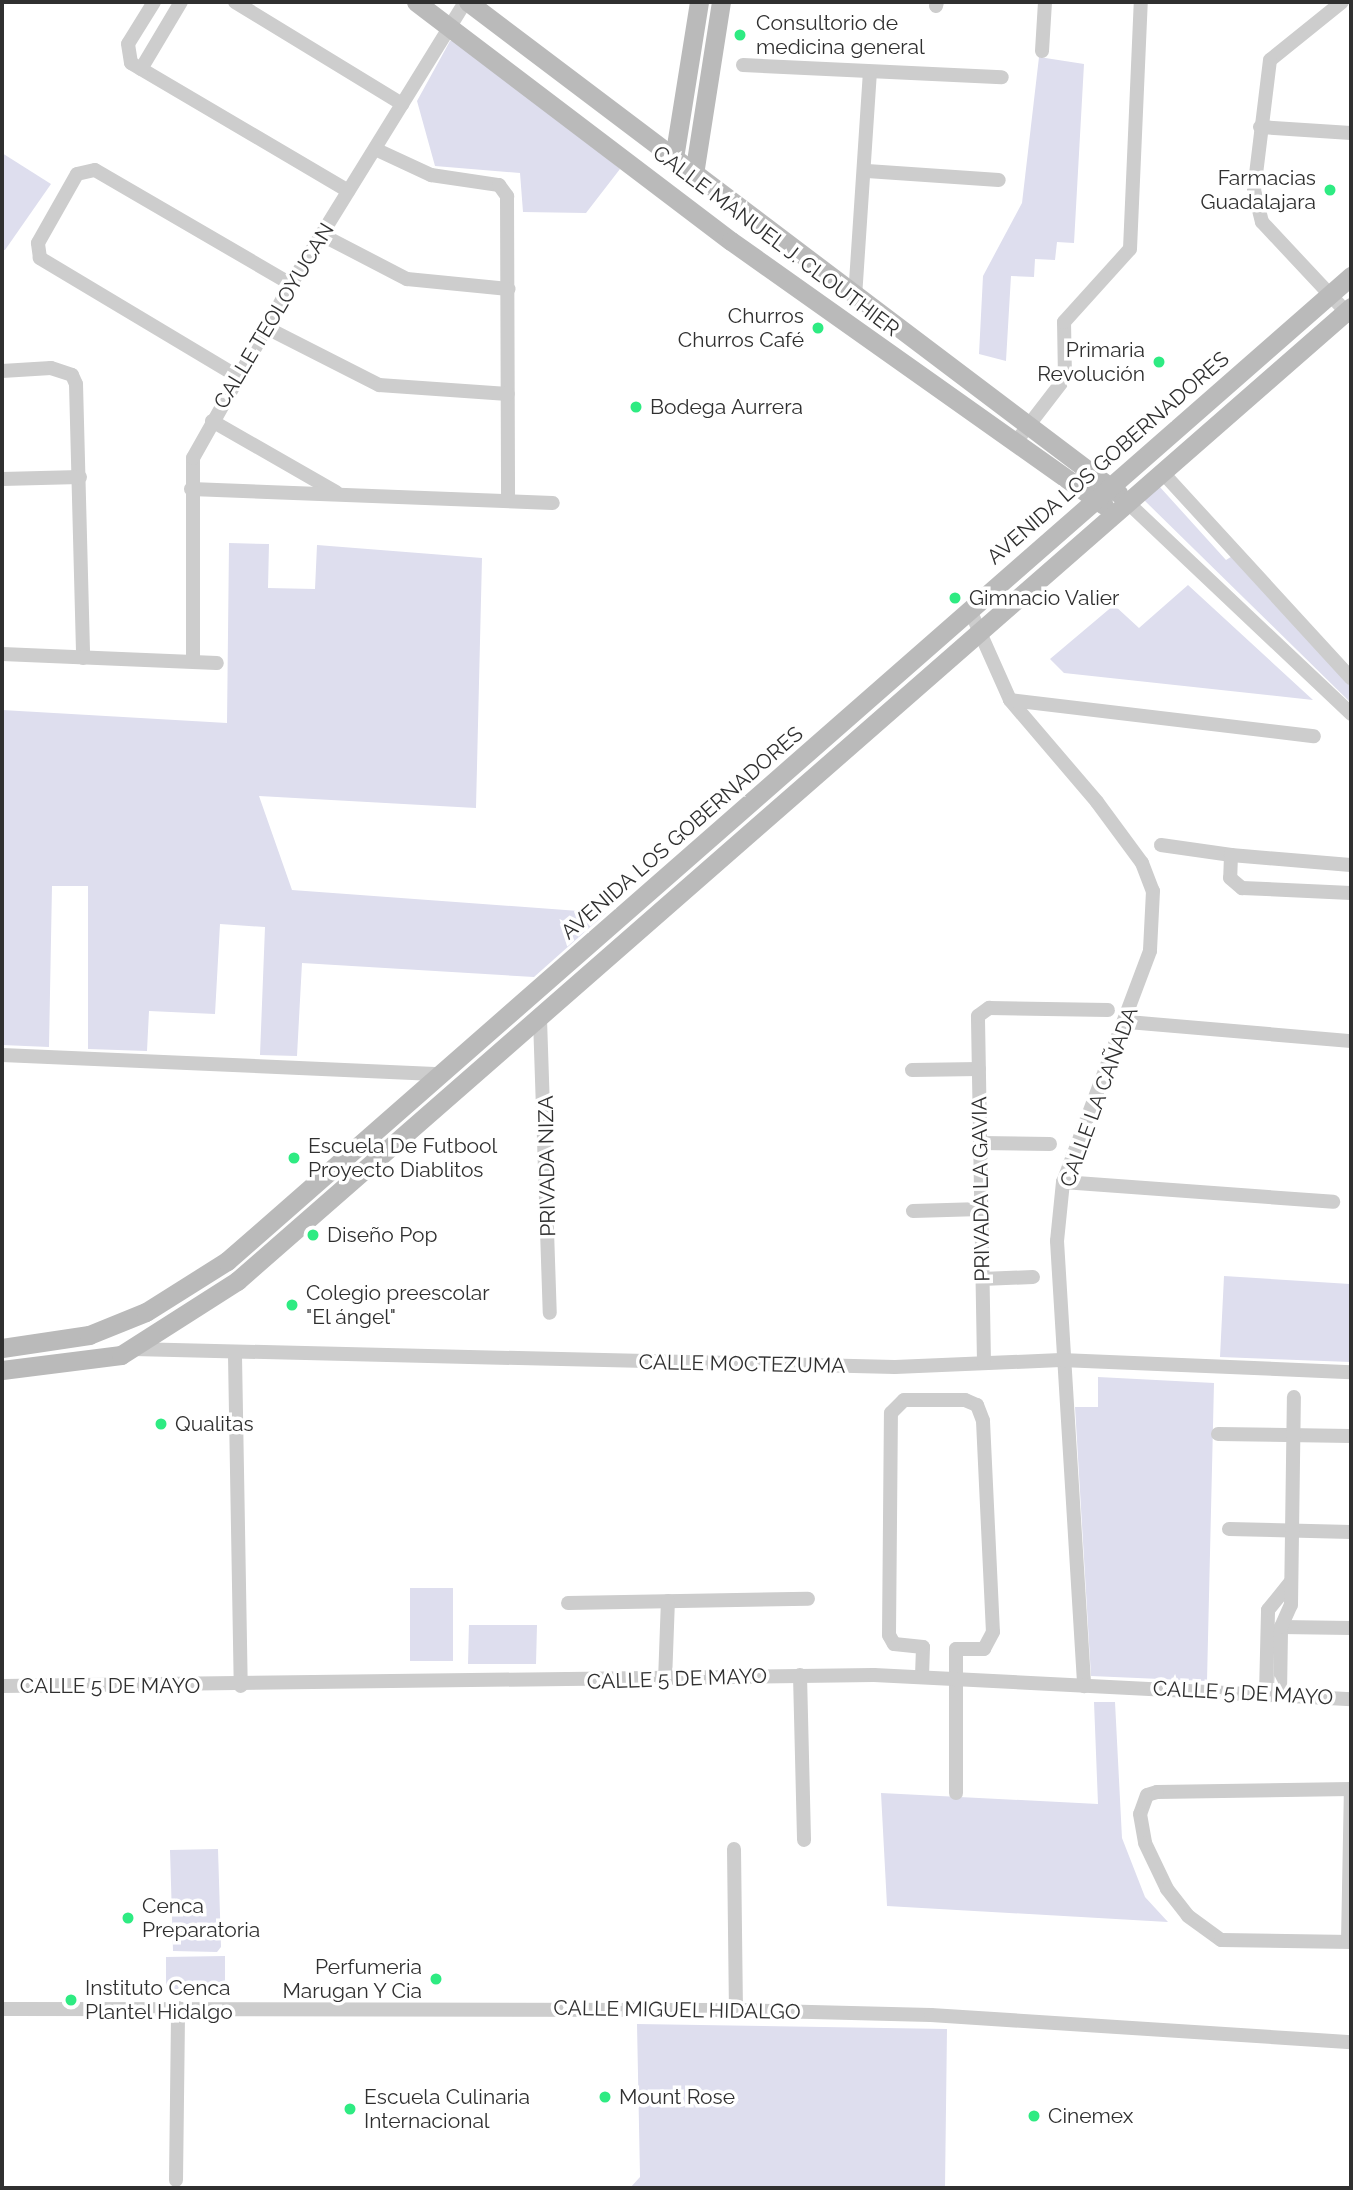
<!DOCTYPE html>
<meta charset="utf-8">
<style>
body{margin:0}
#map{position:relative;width:1353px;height:2190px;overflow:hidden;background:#fff;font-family:Raleway,sans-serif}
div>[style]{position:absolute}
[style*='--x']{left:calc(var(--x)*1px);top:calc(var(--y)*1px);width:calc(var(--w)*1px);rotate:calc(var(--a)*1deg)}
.green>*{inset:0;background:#dedeee}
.street>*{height:14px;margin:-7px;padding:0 7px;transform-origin:7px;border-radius:7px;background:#cdcdcd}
.secondary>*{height:19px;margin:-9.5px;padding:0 9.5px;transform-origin:9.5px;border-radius:9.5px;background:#bababa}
.dots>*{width:19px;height:19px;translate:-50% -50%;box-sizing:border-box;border:4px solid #fff;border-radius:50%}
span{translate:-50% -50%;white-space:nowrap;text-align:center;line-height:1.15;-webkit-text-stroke:7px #fff;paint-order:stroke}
.poi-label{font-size:21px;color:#303030}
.left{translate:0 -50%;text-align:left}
.right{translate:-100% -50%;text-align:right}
.street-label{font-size:21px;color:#303030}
.frame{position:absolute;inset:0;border:4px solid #303030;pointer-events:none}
</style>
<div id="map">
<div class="green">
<i style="clip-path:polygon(461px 39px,620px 169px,586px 213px,523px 212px,520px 173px,435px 166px,417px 101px,450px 41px)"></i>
<i style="clip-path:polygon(1039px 57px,1084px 64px,1074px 243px,1057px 242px,1055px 260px,1035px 259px,1034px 277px,1011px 276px,1006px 361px,979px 354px,983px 276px,1022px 203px)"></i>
<i style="clip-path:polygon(2px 153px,51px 184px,5px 250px,2px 250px)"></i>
<i style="clip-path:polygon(1159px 486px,1226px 560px,1234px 555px,1351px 686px,1351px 703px,1144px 500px)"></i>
<i style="clip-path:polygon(229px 543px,269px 544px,268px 588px,315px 589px,317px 545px,482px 558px,476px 808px,259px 796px,292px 890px,606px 913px,534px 977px,302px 963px,297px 1056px,260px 1055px,265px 927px,220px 924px,215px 1014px,149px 1011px,147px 1051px,88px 1049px,88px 886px,52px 886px,49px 1047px,2px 1045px,2px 710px,227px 723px)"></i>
<i style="clip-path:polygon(1188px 585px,1313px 700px,1064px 673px,1050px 659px,1114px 605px,1139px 628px)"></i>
<i style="clip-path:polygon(1348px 1120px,1351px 1362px,1220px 1357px,1224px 1276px,1350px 1284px)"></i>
<i style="clip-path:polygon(1098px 1377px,1214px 1383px,1207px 1681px,1091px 1676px,1075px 1407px,1098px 1407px)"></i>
<i style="clip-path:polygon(410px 1588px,453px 1588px,453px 1661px,410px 1661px)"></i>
<i style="clip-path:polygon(469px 1625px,537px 1625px,536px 1664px,468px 1664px)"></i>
<i style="clip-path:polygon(1094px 1702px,1115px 1702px,1122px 1838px,1145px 1897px,1168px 1922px,887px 1906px,881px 1793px,1098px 1804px)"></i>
<i style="clip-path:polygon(218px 1849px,221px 1947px,217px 1952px,173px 1951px,170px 1850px)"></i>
<i style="clip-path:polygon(225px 1956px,225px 1989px,166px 1989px,166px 1957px)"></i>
<i style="clip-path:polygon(637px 2024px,947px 2029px,945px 2188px,630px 2188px,640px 2177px)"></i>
</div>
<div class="street">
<i style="--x:154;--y:2;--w:49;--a:121.8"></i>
<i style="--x:128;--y:44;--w:19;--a:81"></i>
<i style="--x:131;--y:63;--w:252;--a:30.5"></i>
<i style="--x:235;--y:2;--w:196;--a:31.4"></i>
<i style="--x:1342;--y:2;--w:92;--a:141.1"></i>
<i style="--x:1270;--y:60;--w:131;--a:97"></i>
<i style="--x:1254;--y:190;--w:33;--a:76"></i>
<i style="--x:1262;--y:222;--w:129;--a:46.9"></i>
<i style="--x:936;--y:6;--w:4;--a:-76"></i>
<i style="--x:1042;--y:51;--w:49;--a:-86.5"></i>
<i style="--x:743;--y:65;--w:259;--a:2.7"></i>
<i style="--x:141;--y:69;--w:78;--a:-59.2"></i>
<i style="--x:1260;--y:127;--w:91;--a:3.8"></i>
<i style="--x:375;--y:149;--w:62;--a:24.9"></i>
<i style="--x:431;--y:175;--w:69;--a:8.4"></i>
<i style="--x:499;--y:185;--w:14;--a:54"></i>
<i style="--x:507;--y:196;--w:305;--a:89.8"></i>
<i style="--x:867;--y:171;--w:132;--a:3.9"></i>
<i style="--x:322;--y:235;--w:96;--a:27.4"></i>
<i style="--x:407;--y:279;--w:102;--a:5.6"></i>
<i style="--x:855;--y:297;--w:225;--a:-86.2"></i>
<i style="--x:265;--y:327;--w:128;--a:27"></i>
<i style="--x:379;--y:385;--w:129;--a:4"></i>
<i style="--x:2;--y:371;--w:49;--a:-3.5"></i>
<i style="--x:51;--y:368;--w:22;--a:18"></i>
<i style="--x:72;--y:375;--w:10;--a:66"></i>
<i style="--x:76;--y:384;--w:274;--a:88.5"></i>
<i style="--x:237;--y:376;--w:230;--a:-149.1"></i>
<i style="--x:40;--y:258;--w:15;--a:-98"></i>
<i style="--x:38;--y:243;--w:79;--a:-60.5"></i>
<i style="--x:77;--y:174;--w:18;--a:-13"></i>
<i style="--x:95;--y:170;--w:227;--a:30.2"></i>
<i style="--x:212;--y:421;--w:143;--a:29.8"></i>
<i style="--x:1015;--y:443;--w:82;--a:-52.4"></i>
<i style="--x:1065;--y:378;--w:56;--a:-91"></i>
<i style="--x:1064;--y:322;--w:98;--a:-47.9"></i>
<i style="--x:1130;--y:249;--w:247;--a:-87.5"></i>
<i style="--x:1163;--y:473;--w:278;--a:47.5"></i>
<i style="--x:2;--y:479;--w:78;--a:-1.5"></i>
<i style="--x:191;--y:489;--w:362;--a:2.2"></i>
<i style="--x:1126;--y:501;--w:310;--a:43.4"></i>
<i style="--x:970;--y:610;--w:98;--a:66"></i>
<i style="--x:1010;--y:700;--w:134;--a:49.5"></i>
<i style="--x:1097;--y:802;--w:76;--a:53.6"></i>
<i style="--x:1142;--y:863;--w:30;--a:69"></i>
<i style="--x:1153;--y:891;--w:60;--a:92.9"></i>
<i style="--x:1150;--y:951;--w:247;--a:110.6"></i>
<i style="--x:1063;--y:1182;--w:59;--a:95.8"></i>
<i style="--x:1057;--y:1241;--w:446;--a:86.5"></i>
<i style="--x:2;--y:654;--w:215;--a:2.4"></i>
<i style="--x:193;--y:661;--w:203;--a:-90"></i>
<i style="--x:193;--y:458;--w:200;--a:-60.6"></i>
<i style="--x:291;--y:284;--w:331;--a:-58.3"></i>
<i style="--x:1010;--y:700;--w:306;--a:6.8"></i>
<i style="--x:1161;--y:845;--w:71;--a:8.1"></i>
<i style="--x:1231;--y:855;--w:23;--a:92"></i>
<i style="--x:1230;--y:878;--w:16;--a:40"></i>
<i style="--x:1242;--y:888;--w:109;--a:2.6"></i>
<i style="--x:1231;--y:855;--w:120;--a:4.8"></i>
<i style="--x:540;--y:1019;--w:294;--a:88.1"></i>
<i style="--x:1128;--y:1022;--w:224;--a:4.9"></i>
<i style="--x:2;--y:1055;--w:439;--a:2.5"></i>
<i style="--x:912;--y:1070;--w:67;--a:-0.9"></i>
<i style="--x:980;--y:1143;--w:70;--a:0.8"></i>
<i style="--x:1063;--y:1182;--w:271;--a:4.2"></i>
<i style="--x:913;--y:1211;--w:68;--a:-1.7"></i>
<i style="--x:982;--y:1279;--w:51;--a:-2.2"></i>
<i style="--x:133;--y:1349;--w:762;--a:1.35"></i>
<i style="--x:895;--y:1367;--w:166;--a:-2.4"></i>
<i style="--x:1061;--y:1360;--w:290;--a:2.4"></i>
<i style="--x:235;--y:1356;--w:330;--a:89"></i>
<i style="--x:984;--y:1363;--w:347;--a:-91"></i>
<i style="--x:978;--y:1016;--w:14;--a:-36"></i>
<i style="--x:989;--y:1008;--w:119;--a:1"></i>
<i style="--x:1218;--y:1434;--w:133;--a:0.9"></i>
<i style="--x:1229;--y:1529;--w:122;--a:1.4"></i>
<i style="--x:568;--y:1603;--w:240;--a:-1"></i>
<i style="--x:1281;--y:1627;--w:70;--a:0.8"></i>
<i style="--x:800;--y:1675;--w:165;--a:88.6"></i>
<i style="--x:922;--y:1676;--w:29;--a:-88"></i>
<i style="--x:923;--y:1647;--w:29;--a:-174"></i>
<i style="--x:894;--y:1644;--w:10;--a:-119"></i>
<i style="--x:889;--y:1635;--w:222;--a:-89.5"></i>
<i style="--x:891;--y:1413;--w:18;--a:-45"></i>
<i style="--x:904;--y:1400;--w:61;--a:0"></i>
<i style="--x:965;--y:1400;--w:13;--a:23"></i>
<i style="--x:977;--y:1405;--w:17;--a:69"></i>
<i style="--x:983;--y:1421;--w:211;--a:87.3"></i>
<i style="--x:993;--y:1632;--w:19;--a:118"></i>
<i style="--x:984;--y:1649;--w:28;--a:180"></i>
<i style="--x:956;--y:1649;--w:144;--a:90"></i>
<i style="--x:665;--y:1681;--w:80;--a:-87.9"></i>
<i style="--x:2;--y:1686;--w:872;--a:-0.72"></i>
<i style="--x:874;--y:1675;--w:478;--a:2.9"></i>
<i style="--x:1266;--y:1694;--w:84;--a:-88.6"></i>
<i style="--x:1268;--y:1610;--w:36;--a:-51"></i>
<i style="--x:1280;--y:1694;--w:67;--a:-89.1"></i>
<i style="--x:1281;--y:1627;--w:24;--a:-66"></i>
<i style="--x:1291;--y:1605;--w:208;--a:-89.2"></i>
<i style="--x:1351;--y:1789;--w:194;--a:179.1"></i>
<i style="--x:1157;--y:1792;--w:10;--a:163"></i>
<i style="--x:1147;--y:1795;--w:20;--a:110"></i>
<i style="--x:1140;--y:1814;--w:29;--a:80"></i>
<i style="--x:1145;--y:1843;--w:51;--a:64.4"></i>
<i style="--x:1167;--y:1889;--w:34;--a:52"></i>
<i style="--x:1188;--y:1916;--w:41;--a:36"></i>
<i style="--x:1221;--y:1940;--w:130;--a:0.9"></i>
<i style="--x:734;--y:1849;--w:161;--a:89.3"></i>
<i style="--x:1348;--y:1941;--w:152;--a:-88.9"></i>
<i style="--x:2;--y:2009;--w:734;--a:0.08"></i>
<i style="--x:736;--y:2010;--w:195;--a:1.5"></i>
<i style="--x:931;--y:2015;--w:421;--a:3.7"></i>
<i style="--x:176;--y:2180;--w:172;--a:-89.3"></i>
</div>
<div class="secondary">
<i style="--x:416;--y:2;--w:395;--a:37.2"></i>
<i style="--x:731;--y:241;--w:457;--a:35.3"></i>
<i style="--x:468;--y:2;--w:815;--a:37.07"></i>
<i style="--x:674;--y:158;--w:158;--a:-80.9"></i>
<i style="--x:694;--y:174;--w:174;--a:-81.1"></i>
<i style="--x:2;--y:1348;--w:88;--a:-8.5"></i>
<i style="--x:89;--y:1335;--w:61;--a:-22"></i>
<i style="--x:146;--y:1312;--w:96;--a:-32.2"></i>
<i style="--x:227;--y:1261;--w:1495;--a:-41.23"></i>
<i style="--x:2;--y:1370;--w:120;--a:-7.2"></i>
<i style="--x:121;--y:1355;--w:138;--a:-32.5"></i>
<i style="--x:237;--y:1281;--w:1480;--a:-41.16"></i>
</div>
<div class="dots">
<i style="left:740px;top:35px;background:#2eeb82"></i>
<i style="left:1330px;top:190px;background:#2eeb82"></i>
<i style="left:818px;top:328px;background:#2eeb82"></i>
<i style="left:1159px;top:362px;background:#2eeb82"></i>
<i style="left:636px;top:407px;background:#2eeb82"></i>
<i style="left:955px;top:598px;background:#2eeb82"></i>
<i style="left:294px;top:1158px;background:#2eeb82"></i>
<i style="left:313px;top:1235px;background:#2eeb82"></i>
<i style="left:292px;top:1305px;background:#2eeb82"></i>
<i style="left:161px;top:1424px;background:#2eeb82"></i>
<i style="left:128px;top:1918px;background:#2eeb82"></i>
<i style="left:436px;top:1979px;background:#2eeb82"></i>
<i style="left:71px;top:2000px;background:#2eeb82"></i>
<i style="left:605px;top:2097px;background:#2eeb82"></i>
<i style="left:350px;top:2109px;background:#2eeb82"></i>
<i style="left:1034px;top:2116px;background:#2eeb82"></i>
</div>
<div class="poi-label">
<span class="left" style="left:756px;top:35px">Consultorio de<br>medicina general</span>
<span class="right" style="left:1316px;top:190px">Farmacias<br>Guadalajara</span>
<span class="right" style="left:804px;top:328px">Churros<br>Churros Café</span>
<span class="right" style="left:1145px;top:362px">Primaria<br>Revolución</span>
<span class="left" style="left:650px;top:407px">Bodega Aurrera</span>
<span class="left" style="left:969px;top:598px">Gimnacio Valier</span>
<span class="left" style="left:308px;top:1158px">Escuela De Futbool<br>Proyecto Diablitos</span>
<span class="left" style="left:327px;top:1235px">Diseño Pop</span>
<span class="left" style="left:306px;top:1305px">Colegio preescolar<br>"El ángel"</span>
<span class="left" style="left:175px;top:1424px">Qualitas</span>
<span class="left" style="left:142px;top:1918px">Cenca<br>Preparatoria</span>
<span class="right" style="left:422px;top:1979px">Perfumeria<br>Marugan Y Cia</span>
<span class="left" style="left:85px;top:2000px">Instituto Cenca<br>Plantel Hidalgo</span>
<span class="left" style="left:364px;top:2109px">Escuela Culinaria<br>Internacional</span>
<span class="left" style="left:619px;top:2097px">Mount Rose</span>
<span class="left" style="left:1048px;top:2116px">Cinemex</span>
</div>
<div class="street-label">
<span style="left:776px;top:241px;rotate:37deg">CALLE MANUEL J. CLOUTHIER</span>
<span style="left:274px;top:316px;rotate:-59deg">CALLE TEOLOYUCAN</span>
<span style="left:1108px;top:458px;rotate:-41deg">AVENIDA LOS GOBERNADORES</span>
<span style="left:682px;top:833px;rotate:-41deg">AVENIDA LOS GOBERNADORES</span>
<span style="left:1099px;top:1097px;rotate:-70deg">CALLE LA CAÑADA</span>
<span style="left:547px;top:1166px;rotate:-91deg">PRIVADA NIZA</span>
<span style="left:981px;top:1189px;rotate:-91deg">PRIVADA LA GAVIA</span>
<span style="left:742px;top:1364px;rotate:1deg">CALLE MOCTEZUMA</span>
<span style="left:677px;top:1679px;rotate:-2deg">CALLE 5 DE MAYO</span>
<span style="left:110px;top:1686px">CALLE 5 DE MAYO</span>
<span style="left:1243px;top:1693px;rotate:3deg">CALLE 5 DE MAYO</span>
<span style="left:677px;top:2010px;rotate:1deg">CALLE MIGUEL HIDALGO</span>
</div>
<div class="frame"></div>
</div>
